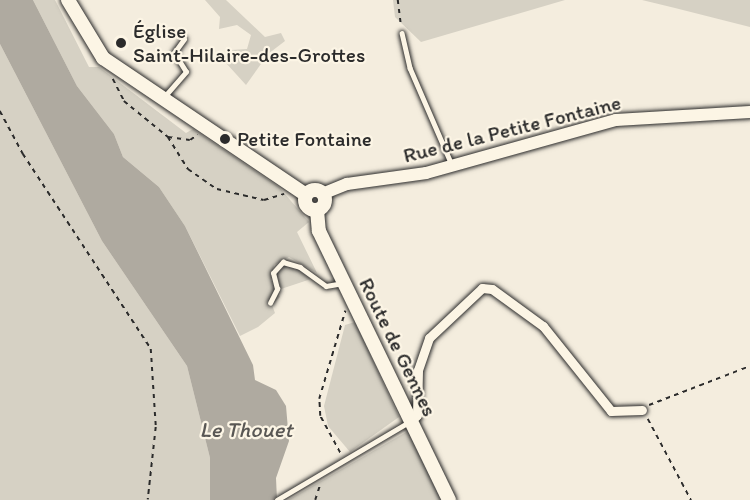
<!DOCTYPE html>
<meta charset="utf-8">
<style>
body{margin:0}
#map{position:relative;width:750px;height:500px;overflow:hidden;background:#f4edde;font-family:Itim,sans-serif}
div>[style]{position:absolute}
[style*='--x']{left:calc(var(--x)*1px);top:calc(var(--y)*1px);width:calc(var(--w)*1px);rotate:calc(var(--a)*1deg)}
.green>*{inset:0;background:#d6d1c4}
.water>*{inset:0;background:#afaaa0}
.path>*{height:1.5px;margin-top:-0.75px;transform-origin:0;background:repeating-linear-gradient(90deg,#2b2b2b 0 4.5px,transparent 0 9px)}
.roads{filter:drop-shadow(0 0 2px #2b2b2b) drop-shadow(0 0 2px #2b2b2b)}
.service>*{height:4.5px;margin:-2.25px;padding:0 2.25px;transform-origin:2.25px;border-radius:2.25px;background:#fcf5e5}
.minor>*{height:9px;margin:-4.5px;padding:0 4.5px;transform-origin:4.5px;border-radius:4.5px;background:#fcf5e5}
.tertiary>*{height:12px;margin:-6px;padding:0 6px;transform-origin:6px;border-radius:6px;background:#fcf5e5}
.secondary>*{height:14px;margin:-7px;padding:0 7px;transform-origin:7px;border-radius:7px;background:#fcf5e5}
.secondary>.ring{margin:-7px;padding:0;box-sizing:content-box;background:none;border:14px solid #fcf5e5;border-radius:50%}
.dots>*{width:16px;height:16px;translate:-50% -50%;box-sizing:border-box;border:3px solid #fcf5e5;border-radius:50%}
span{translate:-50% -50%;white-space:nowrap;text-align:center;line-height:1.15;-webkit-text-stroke:4.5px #fcf5e5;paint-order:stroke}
.poi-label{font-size:21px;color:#2b2b2b}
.left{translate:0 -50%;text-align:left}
.street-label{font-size:21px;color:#2b2b2b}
.water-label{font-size:22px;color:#595754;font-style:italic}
</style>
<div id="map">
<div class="green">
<i style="clip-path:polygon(33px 0,55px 0,89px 67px,99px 67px,186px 133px,193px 129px,279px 187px,309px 222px,297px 232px,317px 273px,289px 257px,274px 265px,271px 280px,280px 297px,272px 305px,275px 313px,258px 327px,240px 336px,185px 226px,159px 187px,123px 157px,114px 134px,77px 86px)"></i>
<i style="clip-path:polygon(205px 0,226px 0,265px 37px,281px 33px,285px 41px,268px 54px,246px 85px,226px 63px,231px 50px,247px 49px,251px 35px,237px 25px,219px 29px,220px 17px)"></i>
<i style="clip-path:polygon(393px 0,565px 0,421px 42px,395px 17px)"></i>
<i style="clip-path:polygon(642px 0,750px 0,750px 27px,675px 8px)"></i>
<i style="clip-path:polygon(0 44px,102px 241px,187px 366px,210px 458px,210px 500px,0 500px)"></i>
<i style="clip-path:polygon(289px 264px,296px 268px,311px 279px,281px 289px,276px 272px)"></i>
<i style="clip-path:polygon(355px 322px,399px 417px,350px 452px,328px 426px,324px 406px,345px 325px)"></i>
<i style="clip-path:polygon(408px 431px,442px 500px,288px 500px)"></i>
</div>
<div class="water">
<i style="clip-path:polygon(0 0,33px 0,77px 86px,114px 134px,123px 157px,159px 187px,185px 226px,253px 365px,255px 380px,276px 390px,286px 406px,289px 441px,276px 478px,277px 500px,210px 500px,210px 458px,187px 366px,102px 241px,0 44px)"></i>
</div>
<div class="path">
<i style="--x:398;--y:0;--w:26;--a:83"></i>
<i style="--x:113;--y:79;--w:25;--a:63"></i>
<i style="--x:124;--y:101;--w:57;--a:39.3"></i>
<i style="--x:168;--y:137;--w:22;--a:8"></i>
<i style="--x:190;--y:140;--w:9;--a:-36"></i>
<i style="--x:0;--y:111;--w:49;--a:61.9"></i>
<i style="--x:23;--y:154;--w:233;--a:56.7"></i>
<i style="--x:151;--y:349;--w:78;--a:86.3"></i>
<i style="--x:156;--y:427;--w:73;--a:96.3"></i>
<i style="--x:168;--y:137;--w:38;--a:58"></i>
<i style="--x:188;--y:169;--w:35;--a:35"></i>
<i style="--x:217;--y:189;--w:48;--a:13.2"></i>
<i style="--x:264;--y:200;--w:21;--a:-17"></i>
<i style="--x:649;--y:405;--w:108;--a:-21.1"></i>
<i style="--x:648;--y:419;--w:92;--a:62"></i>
<i style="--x:340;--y:453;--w:42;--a:-118.4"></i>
<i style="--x:320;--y:416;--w:17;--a:-93"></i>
<i style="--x:319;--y:399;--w:92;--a:-73.5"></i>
<i style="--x:315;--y:500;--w:16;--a:-72"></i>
</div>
<div class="roads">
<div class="service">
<i style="--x:402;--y:33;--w:36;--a:77"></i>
<i style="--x:410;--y:68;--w:106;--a:66.6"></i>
<i style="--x:165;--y:96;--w:32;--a:-49"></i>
<i style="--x:186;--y:72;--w:22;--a:-122"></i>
<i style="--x:174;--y:53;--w:17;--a:-54"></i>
<i style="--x:270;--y:303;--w:16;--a:-63"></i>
<i style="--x:277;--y:289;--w:16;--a:-104"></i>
<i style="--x:273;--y:273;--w:15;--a:-48"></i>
<i style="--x:283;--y:262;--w:18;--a:16"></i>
<i style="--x:300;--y:267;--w:32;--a:36"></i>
<i style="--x:326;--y:286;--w:17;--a:-10"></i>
<i style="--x:277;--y:500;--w:153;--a:-30.6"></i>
</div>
<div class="minor">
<i style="--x:411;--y:421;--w:8;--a:-45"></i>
<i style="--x:417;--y:415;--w:45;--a:-88.7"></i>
<i style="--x:418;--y:370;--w:34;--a:-71"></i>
<i style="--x:429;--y:338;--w:73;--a:-43.3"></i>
<i style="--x:482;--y:288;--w:10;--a:6"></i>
<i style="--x:492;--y:289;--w:63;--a:36"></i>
<i style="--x:543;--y:326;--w:109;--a:51.3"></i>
<i style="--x:611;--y:411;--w:31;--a:-2"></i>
</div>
<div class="tertiary">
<i style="--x:322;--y:194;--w:27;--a:-22"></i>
<i style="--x:347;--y:184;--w:80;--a:-7.9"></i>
<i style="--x:426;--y:173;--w:197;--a:-15.6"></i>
<i style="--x:616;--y:120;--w:134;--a:-3.4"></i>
</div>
<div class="secondary">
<i style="--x:68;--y:0;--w:68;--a:58.9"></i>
<i style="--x:103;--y:58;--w:245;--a:34"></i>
<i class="ring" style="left:305px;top:190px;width:6px;height:6px"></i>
<i style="--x:317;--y:210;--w:21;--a:85"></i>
<i style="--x:319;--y:231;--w:299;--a:64.2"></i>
</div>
</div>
<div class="dots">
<i style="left:121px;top:43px;background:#2b2b2b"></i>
<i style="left:225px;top:139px;background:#2b2b2b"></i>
</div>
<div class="poi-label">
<span class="left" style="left:133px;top:43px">Église<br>Saint-Hilaire-des-Grottes</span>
<span class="left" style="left:237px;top:139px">Petite Fontaine</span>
</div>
<div class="street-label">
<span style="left:512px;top:129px;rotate:-14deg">Rue de la Petite Fontaine</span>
<span style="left:398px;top:347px;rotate:64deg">Route de Gennes</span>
</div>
<div class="water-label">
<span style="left:246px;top:430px">Le Thouet</span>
</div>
</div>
